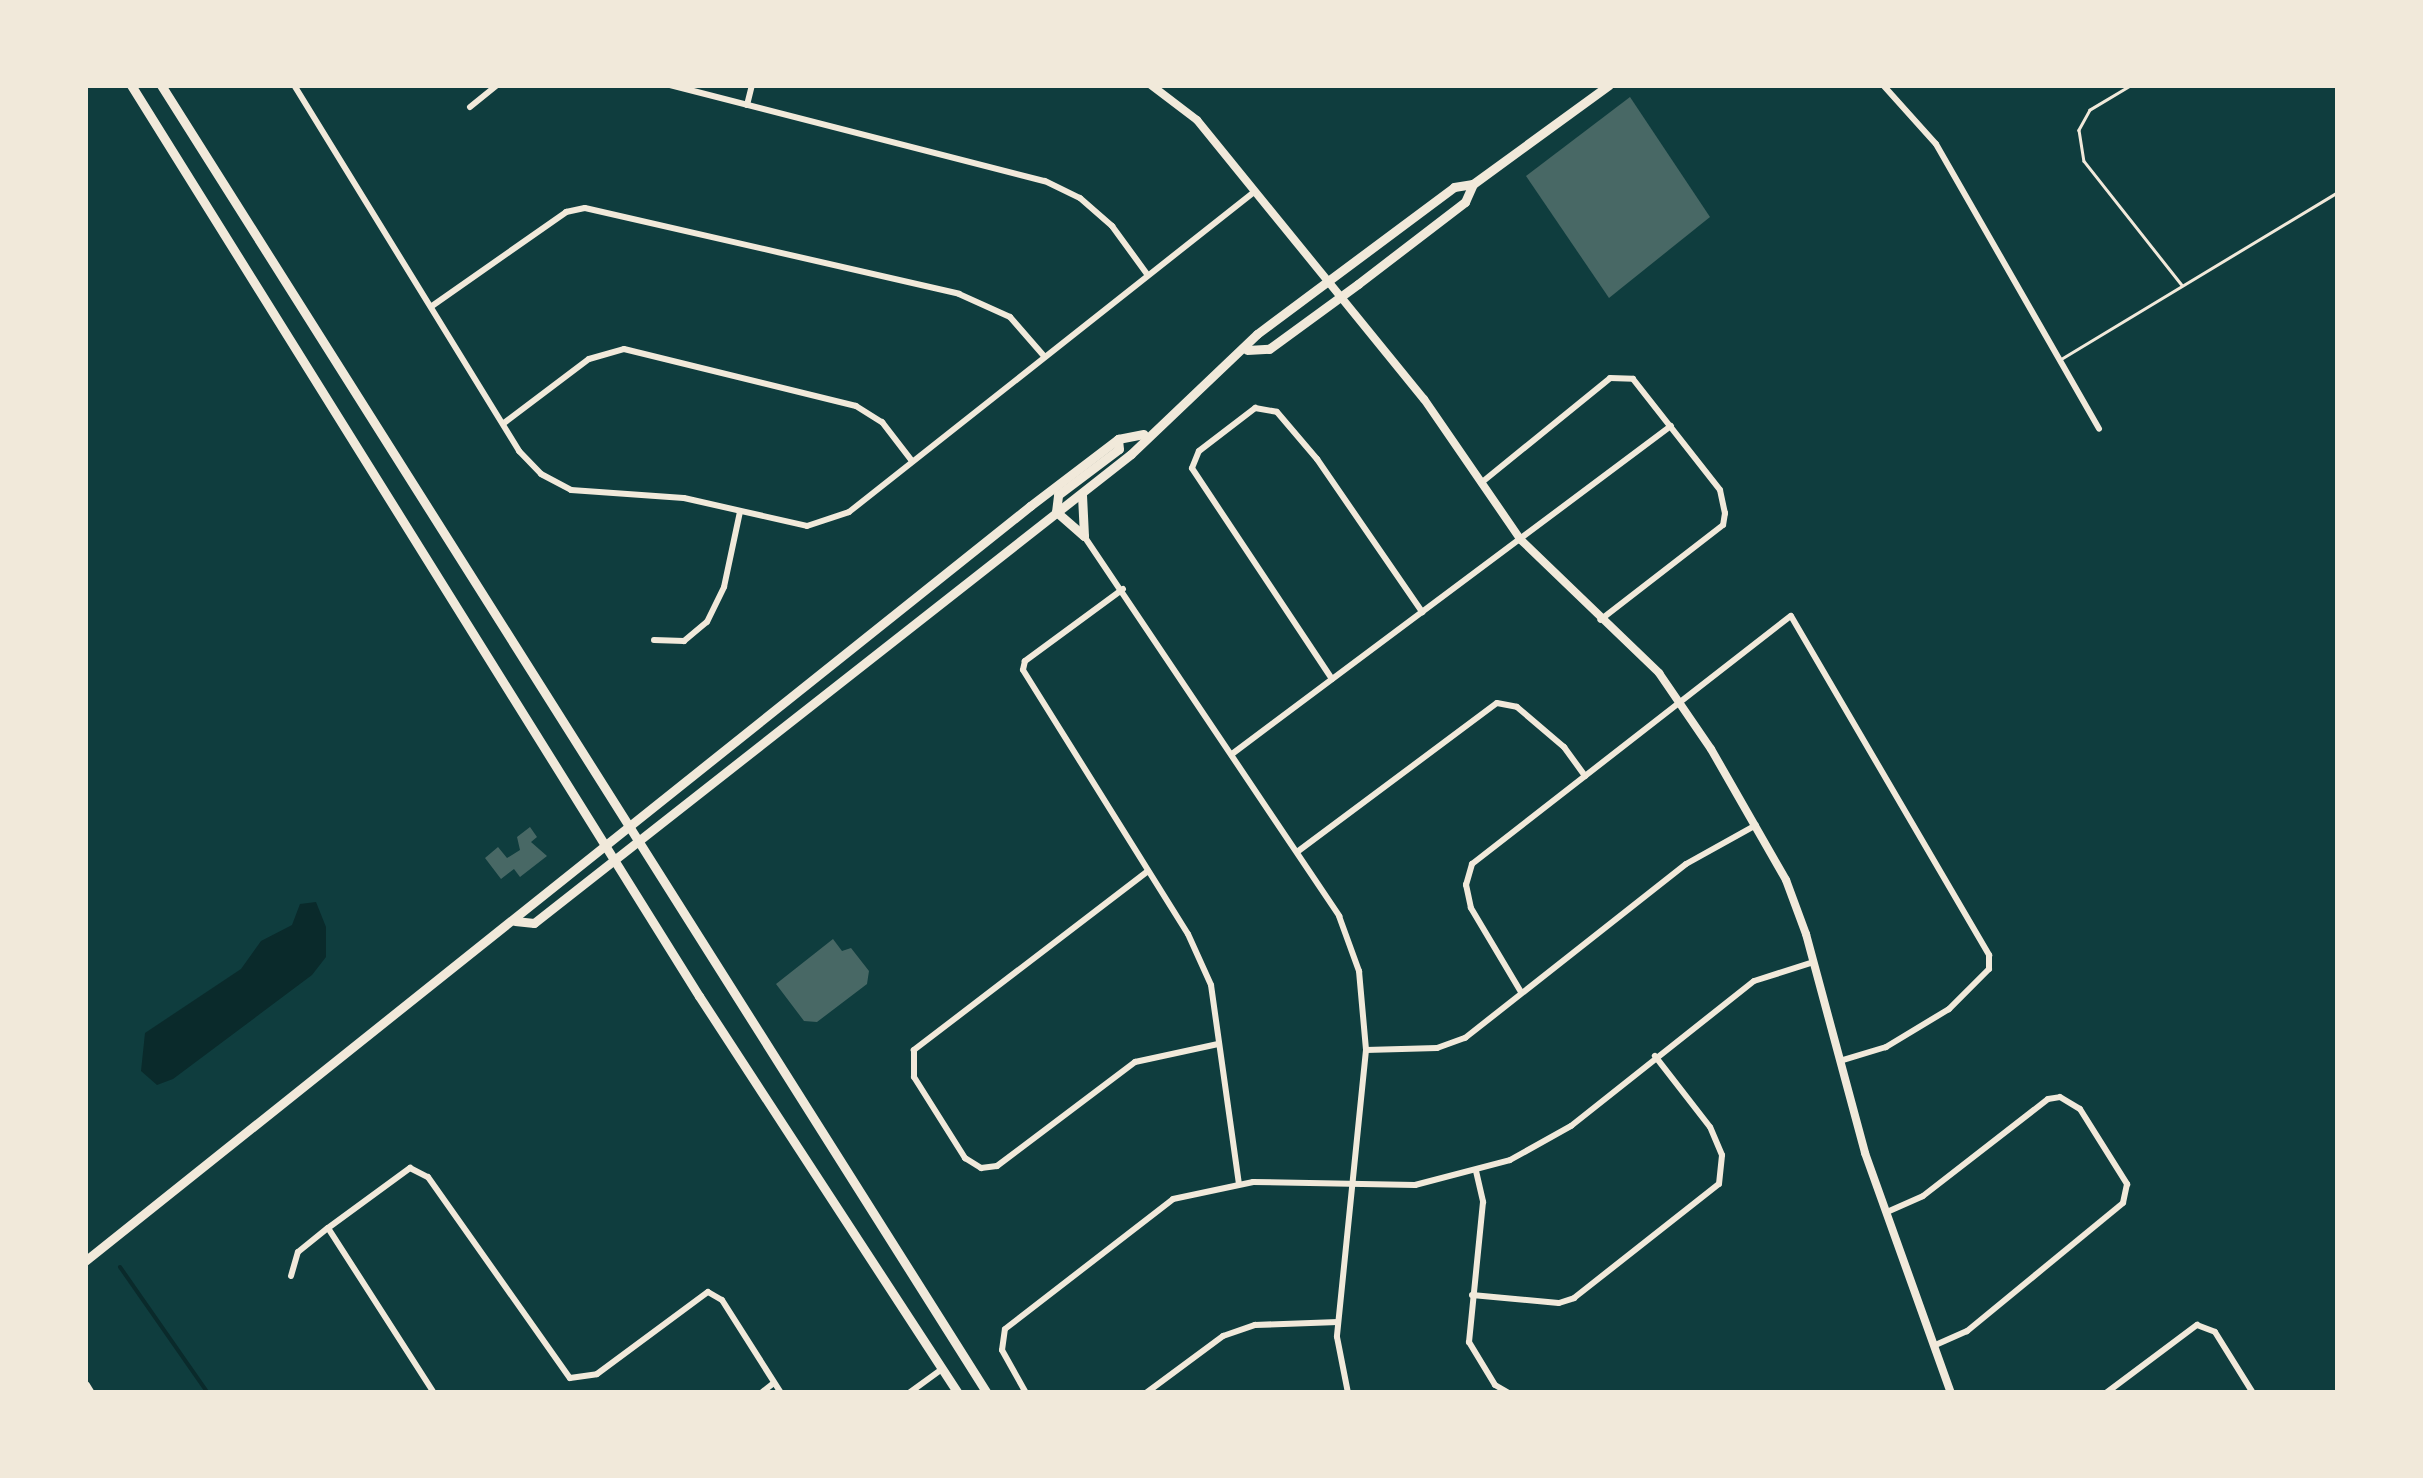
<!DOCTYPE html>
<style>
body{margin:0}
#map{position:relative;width:2423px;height:1478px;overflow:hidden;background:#0f3d3e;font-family:Inter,sans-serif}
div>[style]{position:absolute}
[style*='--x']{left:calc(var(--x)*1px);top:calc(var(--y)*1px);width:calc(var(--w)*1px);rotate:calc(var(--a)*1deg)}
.water>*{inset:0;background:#0a2a2b}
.stream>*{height:4px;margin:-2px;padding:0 2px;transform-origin:2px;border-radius:2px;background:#0a2a2b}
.building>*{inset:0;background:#486865}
.service>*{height:2.5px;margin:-1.25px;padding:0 1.25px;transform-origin:1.25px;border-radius:1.25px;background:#f1e9da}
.minor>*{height:6px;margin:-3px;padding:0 3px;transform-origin:3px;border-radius:3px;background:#f1e9da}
.tertiary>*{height:8px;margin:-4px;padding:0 4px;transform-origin:4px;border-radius:4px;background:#f1e9da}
.secondary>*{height:9px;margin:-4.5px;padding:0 4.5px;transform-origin:4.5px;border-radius:4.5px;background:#f1e9da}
span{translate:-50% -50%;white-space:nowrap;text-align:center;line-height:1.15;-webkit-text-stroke:10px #f1e9da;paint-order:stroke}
.frame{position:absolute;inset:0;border:88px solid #f1e9da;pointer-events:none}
</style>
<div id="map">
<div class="water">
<i style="clip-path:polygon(316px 902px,326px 927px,326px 957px,312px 975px,173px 1079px,157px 1085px,141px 1071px,145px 1033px,241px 969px,261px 941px,292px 925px,300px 904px)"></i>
</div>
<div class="stream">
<i style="--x:120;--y:1267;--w:154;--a:55.1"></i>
</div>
<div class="building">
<i style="clip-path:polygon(1630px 97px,1710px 217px,1609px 298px,1526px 176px)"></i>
<i style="clip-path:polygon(530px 827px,537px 837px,531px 842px,547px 856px,520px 877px,514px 869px,501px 879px,485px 858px,498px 847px,507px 858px,520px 850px,517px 837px)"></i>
<i style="clip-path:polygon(833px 939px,842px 951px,851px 948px,869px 971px,867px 984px,817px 1022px,804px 1021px,776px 984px)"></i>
</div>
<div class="service">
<i style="--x:2132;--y:85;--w:49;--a:149.2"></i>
<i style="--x:2090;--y:110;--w:23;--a:119"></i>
<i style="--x:2079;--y:130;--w:31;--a:81"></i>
<i style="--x:2084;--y:161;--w:157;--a:51.7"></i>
<i style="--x:2061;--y:359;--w:323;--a:-31.1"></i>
</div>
<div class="minor">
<i style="--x:294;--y:85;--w:430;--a:58.4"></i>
<i style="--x:519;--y:451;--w:32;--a:46"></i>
<i style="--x:541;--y:474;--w:34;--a:28"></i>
<i style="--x:571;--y:490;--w:113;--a:4"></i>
<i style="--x:684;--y:498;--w:126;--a:12.8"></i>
<i style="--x:807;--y:526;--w:44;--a:-18.4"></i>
<i style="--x:849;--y:512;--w:516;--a:-38.31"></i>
<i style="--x:670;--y:85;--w:387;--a:14.4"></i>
<i style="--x:1045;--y:181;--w:39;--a:26"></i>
<i style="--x:1080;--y:198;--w:43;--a:41.2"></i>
<i style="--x:1112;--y:226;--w:59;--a:53.9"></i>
<i style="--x:1883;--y:85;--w:79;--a:48.1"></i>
<i style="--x:1936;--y:144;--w:328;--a:60.2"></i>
<i style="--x:747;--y:105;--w:21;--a:-76"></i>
<i style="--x:470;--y:107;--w:35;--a:-39"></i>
<i style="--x:432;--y:306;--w:164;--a:-35"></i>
<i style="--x:566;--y:212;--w:19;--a:-12"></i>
<i style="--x:585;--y:208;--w:384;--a:12.9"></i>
<i style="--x:959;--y:294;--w:56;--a:24.3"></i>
<i style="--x:1010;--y:317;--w:52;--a:48.9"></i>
<i style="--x:504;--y:423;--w:106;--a:-37"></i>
<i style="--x:589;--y:359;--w:36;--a:-16"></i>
<i style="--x:624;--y:349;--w:239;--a:13.8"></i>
<i style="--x:856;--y:406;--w:31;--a:32"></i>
<i style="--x:882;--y:422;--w:49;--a:52.4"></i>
<i style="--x:1481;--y:483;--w:166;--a:-39.1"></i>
<i style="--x:1610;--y:378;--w:23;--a:2"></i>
<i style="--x:1633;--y:379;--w:141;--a:51.9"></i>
<i style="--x:1720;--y:490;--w:24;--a:78"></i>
<i style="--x:1725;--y:513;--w:12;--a:99"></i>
<i style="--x:1723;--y:525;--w:155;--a:142.3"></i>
<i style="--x:1084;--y:536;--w:458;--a:56.1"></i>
<i style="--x:1339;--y:916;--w:59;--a:70"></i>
<i style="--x:1359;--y:971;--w:79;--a:84.9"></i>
<i style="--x:1366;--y:1050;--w:288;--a:95.8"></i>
<i style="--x:1337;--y:1337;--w:57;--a:78.9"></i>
<i style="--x:1123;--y:589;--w:122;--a:143.7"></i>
<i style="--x:1025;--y:661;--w:9;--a:103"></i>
<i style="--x:1023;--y:670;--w:311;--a:58"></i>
<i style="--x:1188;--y:934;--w:56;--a:65.7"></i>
<i style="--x:1211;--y:985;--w:201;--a:82"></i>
<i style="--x:654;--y:640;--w:30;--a:2"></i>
<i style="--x:684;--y:641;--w:30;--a:-40"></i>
<i style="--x:707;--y:622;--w:39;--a:-64"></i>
<i style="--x:724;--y:587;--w:77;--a:-78"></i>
<i style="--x:1332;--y:679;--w:253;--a:-123.6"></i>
<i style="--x:1192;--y:468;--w:18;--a:-68"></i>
<i style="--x:1199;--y:451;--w:71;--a:-37.5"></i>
<i style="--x:1255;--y:408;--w:22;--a:10"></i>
<i style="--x:1277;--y:412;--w:62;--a:49.6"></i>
<i style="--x:1317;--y:459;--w:186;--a:55.5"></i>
<i style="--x:1232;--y:754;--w:548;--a:-36.77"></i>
<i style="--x:1297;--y:852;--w:249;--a:-36.7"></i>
<i style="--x:1497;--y:703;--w:20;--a:11"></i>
<i style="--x:1517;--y:707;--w:62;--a:40.4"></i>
<i style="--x:1564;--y:747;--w:36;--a:54"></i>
<i style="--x:1148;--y:871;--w:295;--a:142.6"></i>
<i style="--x:914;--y:1050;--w:27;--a:90"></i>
<i style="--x:914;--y:1077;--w:96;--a:57.8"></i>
<i style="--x:965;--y:1158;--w:19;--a:32"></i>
<i style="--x:981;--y:1168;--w:16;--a:-7"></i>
<i style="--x:997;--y:1166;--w:173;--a:-37"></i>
<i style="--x:1135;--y:1062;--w:85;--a:-12.2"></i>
<i style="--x:1521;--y:992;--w:98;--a:-120.8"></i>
<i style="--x:1471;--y:908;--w:24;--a:-102"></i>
<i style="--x:1466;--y:885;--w:22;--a:-74"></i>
<i style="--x:1472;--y:864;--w:404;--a:-37.9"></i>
<i style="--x:1791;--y:616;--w:393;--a:59.7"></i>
<i style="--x:1989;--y:955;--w:14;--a:90"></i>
<i style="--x:1989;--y:969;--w:57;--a:135"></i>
<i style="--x:1949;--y:1009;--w:74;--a:148.9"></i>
<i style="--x:1886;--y:1047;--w:48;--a:163.1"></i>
<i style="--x:1366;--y:1050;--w:71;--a:-1.6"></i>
<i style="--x:1437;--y:1048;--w:30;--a:-20"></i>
<i style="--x:1465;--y:1038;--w:281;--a:-38.2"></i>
<i style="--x:1686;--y:864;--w:80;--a:-29.1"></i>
<i style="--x:1476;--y:1171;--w:32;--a:77"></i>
<i style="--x:1483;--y:1202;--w:141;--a:95.7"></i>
<i style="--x:1469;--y:1342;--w:50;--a:58.8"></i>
<i style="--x:1495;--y:1385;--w:16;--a:30"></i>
<i style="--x:1887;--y:1212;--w:39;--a:-24"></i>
<i style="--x:1923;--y:1196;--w:158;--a:-37.8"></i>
<i style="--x:2048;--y:1099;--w:12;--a:-9"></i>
<i style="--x:2060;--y:1097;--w:23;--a:31"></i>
<i style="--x:2080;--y:1109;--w:89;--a:57.9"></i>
<i style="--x:2127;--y:1184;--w:19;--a:102"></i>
<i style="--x:2123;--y:1203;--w:202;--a:140.6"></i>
<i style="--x:1967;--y:1331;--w:34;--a:156"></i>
<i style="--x:291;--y:1276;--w:25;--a:-74"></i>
<i style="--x:298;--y:1252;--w:38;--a:-39"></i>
<i style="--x:1472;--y:1295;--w:87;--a:5.3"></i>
<i style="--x:1559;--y:1303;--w:16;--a:-18"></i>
<i style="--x:1574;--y:1298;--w:184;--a:-38.2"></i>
<i style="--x:1719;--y:1184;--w:29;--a:-84"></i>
<i style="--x:1722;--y:1155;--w:30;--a:-113"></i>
<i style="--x:1710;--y:1127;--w:90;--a:-127.8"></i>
<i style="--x:434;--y:1393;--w:196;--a:-122.7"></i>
<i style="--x:328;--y:1228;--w:102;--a:-36.2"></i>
<i style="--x:410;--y:1168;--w:20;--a:27"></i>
<i style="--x:428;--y:1177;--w:246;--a:54.8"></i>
<i style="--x:570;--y:1378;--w:27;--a:-8"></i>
<i style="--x:597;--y:1374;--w:138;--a:-36.5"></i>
<i style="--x:708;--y:1292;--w:16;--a:30"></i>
<i style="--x:722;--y:1300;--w:110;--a:57.6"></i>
<i style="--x:761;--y:1393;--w:16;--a:-38"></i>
<i style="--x:909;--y:1393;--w:41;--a:-36"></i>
<i style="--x:1026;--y:1393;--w:49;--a:-119.2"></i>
<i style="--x:1002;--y:1350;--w:21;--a:-82"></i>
<i style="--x:1005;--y:1329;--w:212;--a:-37.7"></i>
<i style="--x:1173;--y:1199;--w:82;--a:-12"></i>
<i style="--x:1253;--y:1182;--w:162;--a:1.1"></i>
<i style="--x:1415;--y:1185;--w:98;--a:-14.7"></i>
<i style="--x:1510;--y:1160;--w:70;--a:-29.1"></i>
<i style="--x:1571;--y:1126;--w:233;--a:-38.4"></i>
<i style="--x:1754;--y:981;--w:63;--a:-17.6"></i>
<i style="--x:1146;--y:1393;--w:96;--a:-36.5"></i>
<i style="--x:1223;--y:1336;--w:34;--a:-19"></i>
<i style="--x:1255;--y:1325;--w:83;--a:-2.1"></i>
<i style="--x:2106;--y:1393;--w:114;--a:-36.8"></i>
<i style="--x:2197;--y:1325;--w:19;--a:21"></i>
<i style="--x:2215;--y:1332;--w:72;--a:58.1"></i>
</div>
<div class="tertiary">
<i style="--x:1151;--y:85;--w:58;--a:37.3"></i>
<i style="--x:1197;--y:120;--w:360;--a:50.9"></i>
<i style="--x:1424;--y:399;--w:171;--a:55.5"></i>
<i style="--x:1521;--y:540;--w:192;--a:43.9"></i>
<i style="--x:1659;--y:673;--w:92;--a:55.6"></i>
<i style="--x:1711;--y:749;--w:151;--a:60.2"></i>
<i style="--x:1786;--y:880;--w:58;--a:69.7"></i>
<i style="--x:1806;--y:934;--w:227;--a:74.9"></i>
<i style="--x:1865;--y:1153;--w:255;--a:70.3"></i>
</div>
<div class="secondary">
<i style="--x:131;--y:85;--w:1074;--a:58.06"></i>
<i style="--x:699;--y:996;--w:474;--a:56.9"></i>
<i style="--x:161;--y:85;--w:1547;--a:57.73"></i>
<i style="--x:1247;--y:350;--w:22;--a:-3"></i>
<i style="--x:1269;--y:349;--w:110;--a:-36.1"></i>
<i style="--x:1358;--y:284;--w:135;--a:-37.5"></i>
<i style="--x:1465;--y:202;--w:20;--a:-66"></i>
<i style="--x:1082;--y:495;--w:41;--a:87.2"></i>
<i style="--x:1084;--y:536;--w:37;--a:-139"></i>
<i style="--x:1056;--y:512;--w:17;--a:-83"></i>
<i style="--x:1058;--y:495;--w:76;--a:-37"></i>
<i style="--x:1119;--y:449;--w:10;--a:-96"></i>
<i style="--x:515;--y:921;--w:19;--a:6"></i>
<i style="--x:534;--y:923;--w:759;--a:-38.15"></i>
<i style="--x:1131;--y:454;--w:174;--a:-43.6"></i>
<i style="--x:1257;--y:334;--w:246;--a:-36.7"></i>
<i style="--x:1454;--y:187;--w:19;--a:-9"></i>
<i style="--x:1473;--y:184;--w:168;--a:-36.1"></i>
<i style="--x:85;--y:1261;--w:1210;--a:-38.62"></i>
<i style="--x:1030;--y:506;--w:111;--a:-37.3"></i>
<i style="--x:1118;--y:439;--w:26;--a:-11"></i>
<i style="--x:85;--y:1385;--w:9;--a:58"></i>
</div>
<div class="frame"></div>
</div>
